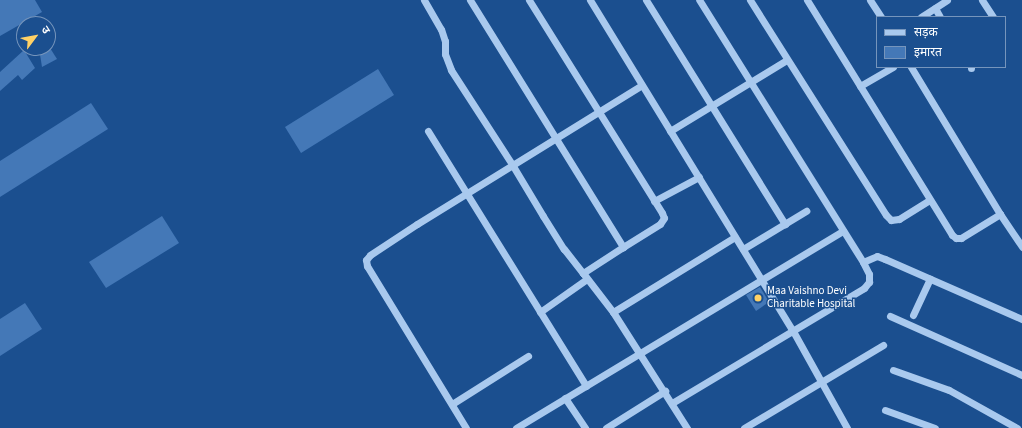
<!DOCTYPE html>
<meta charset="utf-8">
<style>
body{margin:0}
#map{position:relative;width:1022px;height:428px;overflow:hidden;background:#1b4f8f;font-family:"Source Sans 3","Noto Sans Devanagari",sans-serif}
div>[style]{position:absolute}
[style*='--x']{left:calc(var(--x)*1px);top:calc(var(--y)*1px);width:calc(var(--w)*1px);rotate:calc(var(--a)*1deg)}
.building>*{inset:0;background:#4478b7}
.minor>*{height:7px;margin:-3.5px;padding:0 3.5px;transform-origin:3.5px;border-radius:3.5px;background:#a9c9ee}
.dots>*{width:11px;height:11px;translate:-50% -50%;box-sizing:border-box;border:2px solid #1b4f8f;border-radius:50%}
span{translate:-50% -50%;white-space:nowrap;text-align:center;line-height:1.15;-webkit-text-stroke:3px #1b4f8f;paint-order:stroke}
.poi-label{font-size:11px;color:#fff}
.left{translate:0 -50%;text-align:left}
.legend{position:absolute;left:876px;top:16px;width:130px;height:52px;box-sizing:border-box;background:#1b4f8f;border:1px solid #7695bc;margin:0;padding:5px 7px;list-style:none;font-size:12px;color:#fff}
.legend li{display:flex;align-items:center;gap:8px;height:20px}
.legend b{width:20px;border:1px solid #7695bc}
.north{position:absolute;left:16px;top:16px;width:40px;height:40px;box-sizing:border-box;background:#1b4f8f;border:1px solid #7695bc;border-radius:50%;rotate:58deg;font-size:11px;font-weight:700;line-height:16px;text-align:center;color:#fff}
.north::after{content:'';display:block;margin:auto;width:14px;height:18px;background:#ffd166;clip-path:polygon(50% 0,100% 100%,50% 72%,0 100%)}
</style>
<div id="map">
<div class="building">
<i style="clip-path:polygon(0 0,35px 0,42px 12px,0 36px)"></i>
<i style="clip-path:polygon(39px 48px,50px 48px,57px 59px,42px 67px)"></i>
<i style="clip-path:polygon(24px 50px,35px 68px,22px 80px,18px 75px,0 91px,0 72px)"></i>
<i style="clip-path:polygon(378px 69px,394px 95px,301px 153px,285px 127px)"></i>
<i style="clip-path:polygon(91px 103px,108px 129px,0 197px,0 161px)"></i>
<i style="clip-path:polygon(162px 216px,179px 243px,106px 288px,89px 262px)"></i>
<i style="clip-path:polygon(760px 287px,769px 302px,756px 311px,746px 295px)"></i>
<i style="clip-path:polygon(25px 303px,42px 329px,0 356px,0 319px)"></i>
</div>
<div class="minor">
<i style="--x:424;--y:0;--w:34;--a:60"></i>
<i style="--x:441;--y:29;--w:13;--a:72"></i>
<i style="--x:445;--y:41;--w:13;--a:90"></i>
<i style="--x:445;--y:54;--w:17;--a:69"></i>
<i style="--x:451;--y:70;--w:114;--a:57.1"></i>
<i style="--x:513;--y:166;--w:58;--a:59"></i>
<i style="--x:543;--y:216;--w:39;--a:58"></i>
<i style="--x:564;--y:249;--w:31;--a:52"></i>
<i style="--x:470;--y:0;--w:291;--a:58.2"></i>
<i style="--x:623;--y:247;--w:48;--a:147"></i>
<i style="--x:583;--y:273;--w:49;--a:52.4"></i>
<i style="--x:613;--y:312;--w:138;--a:57.5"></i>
<i style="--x:529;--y:0;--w:251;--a:58"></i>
<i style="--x:662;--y:213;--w:5;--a:68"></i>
<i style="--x:664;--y:218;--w:7;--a:124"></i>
<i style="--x:660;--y:224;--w:44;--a:148.1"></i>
<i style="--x:590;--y:0;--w:388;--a:58.5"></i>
<i style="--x:793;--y:331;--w:111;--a:60.9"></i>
<i style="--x:646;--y:0;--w:264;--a:58.2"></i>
<i style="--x:750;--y:0;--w:254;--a:57.7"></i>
<i style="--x:886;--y:215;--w:7;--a:45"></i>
<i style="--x:891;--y:220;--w:8;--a:-7"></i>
<i style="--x:899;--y:219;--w:36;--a:-32"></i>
<i style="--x:807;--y:0;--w:276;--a:58.3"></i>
<i style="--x:952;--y:235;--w:5;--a:37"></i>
<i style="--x:956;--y:238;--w:5;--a:0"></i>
<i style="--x:961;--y:238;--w:46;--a:-31.6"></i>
<i style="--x:870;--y:0;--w:20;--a:57"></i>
<i style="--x:982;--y:0;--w:20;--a:57"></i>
<i style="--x:935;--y:8;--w:10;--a:61"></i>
<i style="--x:921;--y:17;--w:31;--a:-33"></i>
<i style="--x:911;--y:67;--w:172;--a:58.8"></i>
<i style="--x:1000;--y:214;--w:40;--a:56"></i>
<i style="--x:971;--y:67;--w:1;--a:90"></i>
<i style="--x:860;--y:86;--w:38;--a:-30"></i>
<i style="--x:428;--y:131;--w:300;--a:58.2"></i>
<i style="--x:670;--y:131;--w:137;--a:-31.3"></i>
<i style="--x:654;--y:201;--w:51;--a:-28.1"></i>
<i style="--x:743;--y:249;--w:74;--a:-31.1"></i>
<i style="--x:863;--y:262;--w:15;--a:-23"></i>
<i style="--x:877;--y:256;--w:9;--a:21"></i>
<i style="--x:885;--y:259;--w:150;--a:23.7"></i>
<i style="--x:540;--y:312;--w:57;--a:-35.1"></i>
<i style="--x:613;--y:312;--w:143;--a:-31.6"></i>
<i style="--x:913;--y:315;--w:40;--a:-65"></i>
<i style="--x:890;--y:316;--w:145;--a:24.1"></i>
<i style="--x:893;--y:370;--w:59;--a:19.7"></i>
<i style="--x:949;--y:390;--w:78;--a:29.2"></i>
<i style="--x:565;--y:398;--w:36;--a:56"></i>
<i style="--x:672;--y:403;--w:224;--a:-30.9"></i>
<i style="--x:864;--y:288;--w:8;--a:-50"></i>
<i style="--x:869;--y:282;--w:8;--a:-90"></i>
<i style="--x:869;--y:274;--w:13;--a:-117"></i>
<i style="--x:863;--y:262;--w:309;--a:-122"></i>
<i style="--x:452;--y:404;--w:90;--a:-32.3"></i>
<i style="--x:885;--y:410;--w:53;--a:19.8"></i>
<i style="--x:466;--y:428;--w:190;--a:-121.4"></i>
<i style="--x:367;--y:266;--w:6;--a:-99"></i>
<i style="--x:366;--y:260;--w:6;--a:-51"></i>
<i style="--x:370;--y:255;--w:56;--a:-33.4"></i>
<i style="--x:417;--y:224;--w:264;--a:-31.7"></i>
<i style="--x:516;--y:428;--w:382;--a:-31.1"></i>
<i style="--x:606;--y:428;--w:70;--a:-32.1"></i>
<i style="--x:744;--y:428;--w:162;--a:-30.8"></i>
</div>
<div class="dots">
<i style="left:758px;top:298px;background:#ffd166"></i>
</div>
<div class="poi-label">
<span class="left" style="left:767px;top:298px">Maa Vaishno Devi<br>Charitable Hospital</span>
</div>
<ul class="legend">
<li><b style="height:5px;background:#a9c9ee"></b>सड़क</li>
<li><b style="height:11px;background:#4478b7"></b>इमारत</li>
</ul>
<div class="north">उ</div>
</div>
